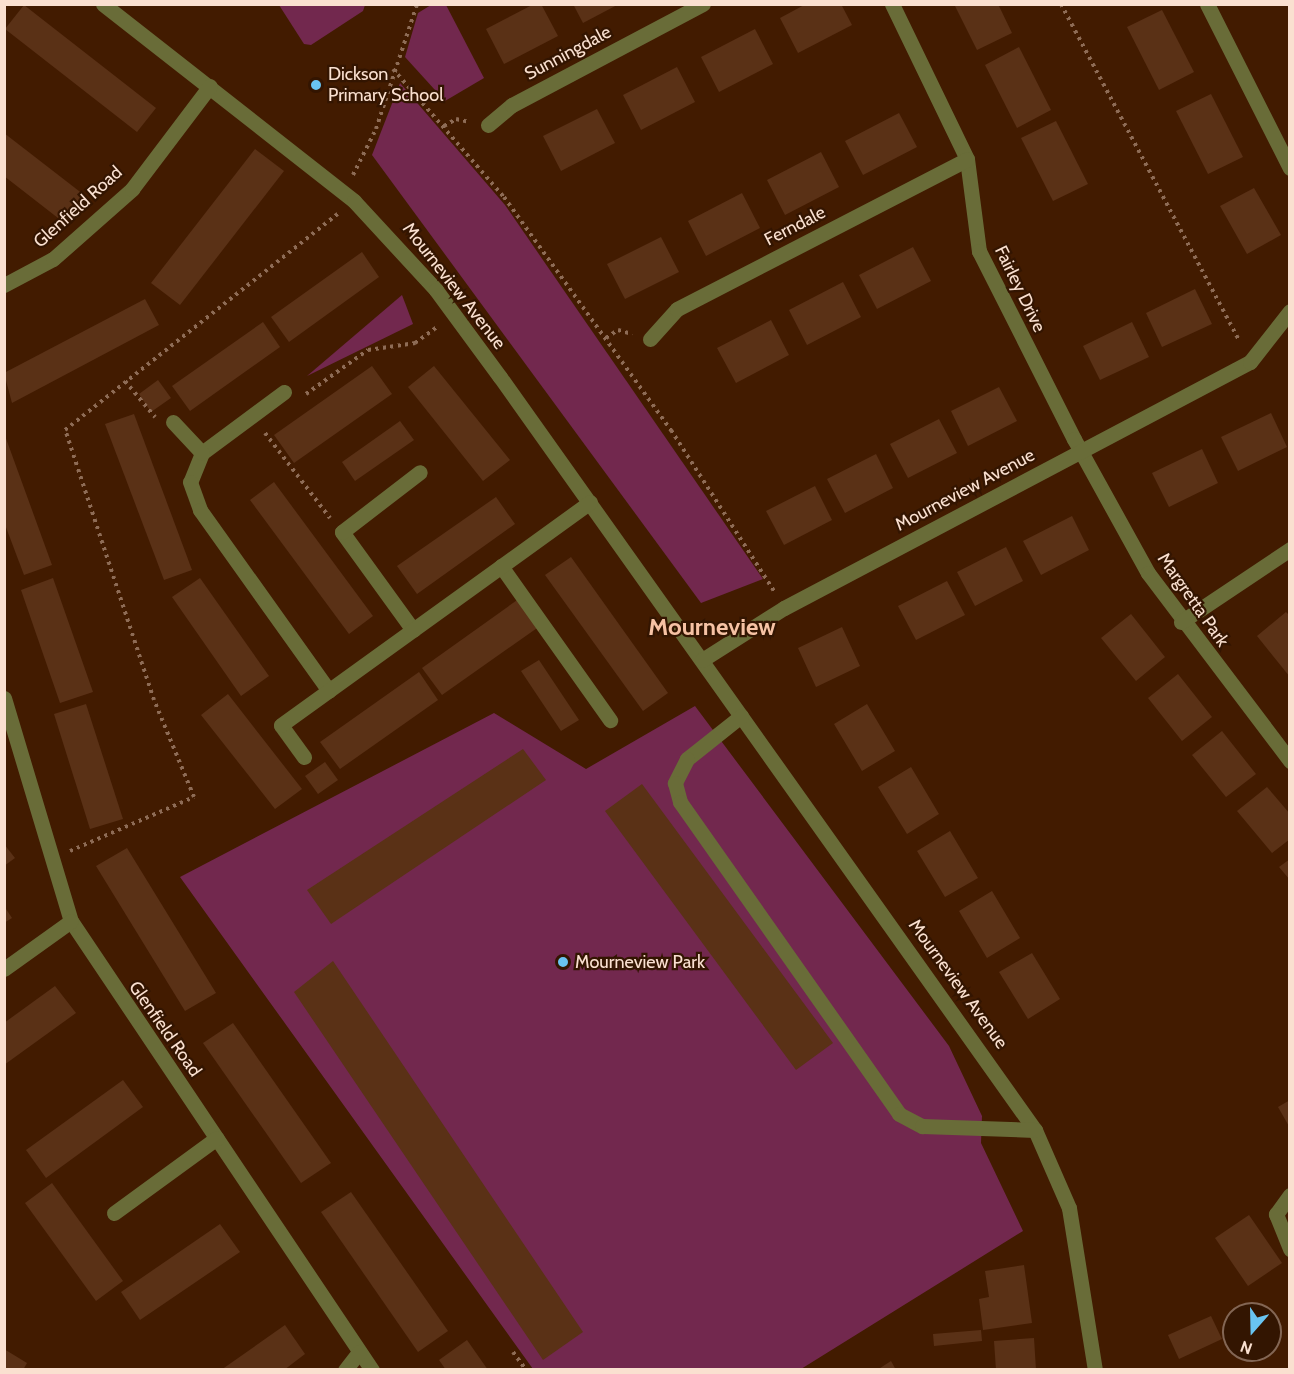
<!DOCTYPE html>
<style>
body{margin:0}
#map{position:relative;width:1294px;height:1374px;overflow:hidden;background:#421b00;font-family:Cabin,sans-serif}
div>[style]{position:absolute}
[style*='--x']{left:calc(var(--x)*1px);top:calc(var(--y)*1px);width:calc(var(--w)*1px);rotate:calc(var(--a)*1deg)}
.green>*{inset:0;background:#72284e}
.building>*{inset:0;background:#5a3116}
.path>*{height:4px;margin-top:-2px;transform-origin:0;background:repeating-linear-gradient(90deg,#8e6c56 0 3px,transparent 0 7.5px)}
.minor>*{height:15px;margin:-7.5px;padding:0 7.5px;transform-origin:7.5px;border-radius:7.5px;background:#696c38}
.dots>*{width:16px;height:16px;translate:-50% -50%;box-sizing:border-box;border:3px solid #331501;border-radius:50%}
span{translate:-50% -50%;white-space:nowrap;text-align:center;line-height:1.15;-webkit-text-stroke:4.5px #331501;paint-order:stroke}
.street-label{font-size:18px;color:#fae0d0}
.poi-label{font-size:18px;color:#fae0d0}
.left{translate:0 -50%;text-align:left}
.district-label{font-size:24px;color:#f6c2a4;font-weight:700}
.frame{position:absolute;inset:0;border:6px solid #fae0d0;pointer-events:none}
.north{position:absolute;left:1222px;top:1302px;width:60px;height:60px;box-sizing:border-box;background:#331501;border:2px solid #836654;border-radius:50%;rotate:200deg;font-size:16px;font-weight:700;line-height:24px;text-align:center;color:#fae0d0}
.north::after{content:'';display:block;margin:auto;width:21px;height:27px;background:#69c4f1;clip-path:polygon(50% 0,100% 100%,50% 72%,0 100%)}
</style>
<div id="map">
<div class="green">
<i style="clip-path:polygon(279px 5px,365px 5px,363px 11px,311px 45px,304px 44px)"></i>
<i style="clip-path:polygon(431px 5px,446px 5px,484px 78px,445px 101px,405px 57px,418px 13px)"></i>
<i style="clip-path:polygon(400px 83px,505px 205px,763px 579px,701px 603px,372px 155px)"></i>
<i style="clip-path:polygon(402px 295px,413px 324px,307px 376px)"></i>
<i style="clip-path:polygon(695px 706px,949px 1046px,982px 1116px,981px 1143px,1023px 1231px,801px 1369px,533px 1369px,180px 877px,494px 713px,586px 769px)"></i>
</div>
<div class="building">
<i style="clip-path:polygon(534px 4px,541px 4px,558px 36px,504px 64px,486px 29px)"></i>
<i style="clip-path:polygon(573px 4px,619px 4px,583px 23px)"></i>
<i style="clip-path:polygon(806px 4px,841px 4px,852px 25px,798px 53px,780px 18px)"></i>
<i style="clip-path:polygon(954px 4px,998px 4px,1012px 33px,977px 50px)"></i>
<i style="clip-path:polygon(24px 5px,156px 108px,137px 132px,5px 29px)"></i>
<i style="clip-path:polygon(1162px 10px,1194px 72px,1159px 90px,1127px 27px)"></i>
<i style="clip-path:polygon(755px 29px,773px 64px,719px 92px,701px 57px)"></i>
<i style="clip-path:polygon(1019px 47px,1051px 110px,1017px 128px,985px 65px)"></i>
<i style="clip-path:polygon(677px 67px,695px 102px,641px 130px,623px 95px)"></i>
<i style="clip-path:polygon(1211px 94px,1243px 157px,1208px 174px,1176px 111px)"></i>
<i style="clip-path:polygon(597px 109px,615px 143px,561px 171px,543px 136px)"></i>
<i style="clip-path:polygon(899px 113px,917px 147px,863px 175px,845px 141px)"></i>
<i style="clip-path:polygon(1056px 121px,1088px 184px,1053px 201px,1021px 138px)"></i>
<i style="clip-path:polygon(4px 133px,88px 198px,67px 225px,4px 176px)"></i>
<i style="clip-path:polygon(255px 149px,284px 171px,180px 305px,151px 283px)"></i>
<i style="clip-path:polygon(821px 152px,839px 187px,785px 215px,767px 180px)"></i>
<i style="clip-path:polygon(1254px 188px,1281px 235px,1247px 254px,1220px 206px)"></i>
<i style="clip-path:polygon(742px 193px,760px 228px,706px 256px,688px 221px)"></i>
<i style="clip-path:polygon(661px 237px,679px 272px,625px 299px,607px 264px)"></i>
<i style="clip-path:polygon(913px 247px,931px 281px,877px 309px,859px 275px)"></i>
<i style="clip-path:polygon(362px 252px,379px 277px,289px 342px,271px 317px)"></i>
<i style="clip-path:polygon(843px 282px,861px 317px,807px 345px,789px 310px)"></i>
<i style="clip-path:polygon(1195px 289px,1212px 324px,1162px 347px,1146px 313px)"></i>
<i style="clip-path:polygon(145px 299px,159px 325px,12px 403px,4px 373px)"></i>
<i style="clip-path:polygon(771px 320px,789px 355px,736px 383px,717px 348px)"></i>
<i style="clip-path:polygon(263px 322px,280px 347px,190px 411px,172px 386px)"></i>
<i style="clip-path:polygon(1132px 322px,1149px 357px,1100px 380px,1083px 346px)"></i>
<i style="clip-path:polygon(372px 366px,392px 394px,294px 463px,274px 435px)"></i>
<i style="clip-path:polygon(434px 366px,510px 460px,483px 481px,408px 387px)"></i>
<i style="clip-path:polygon(158px 380px,171px 398px,151px 412px,139px 394px)"></i>
<i style="clip-path:polygon(999px 387px,1017px 421px,968px 446px,951px 411px)"></i>
<i style="clip-path:polygon(1271px 413px,1287px 447px,1238px 471px,1221px 437px)"></i>
<i style="clip-path:polygon(134px 414px,192px 570px,164px 580px,105px 424px)"></i>
<i style="clip-path:polygon(939px 419px,957px 453px,908px 478px,890px 444px)"></i>
<i style="clip-path:polygon(400px 421px,414px 440px,355px 481px,342px 462px)"></i>
<i style="clip-path:polygon(4px 433px,52px 565px,24px 575px,4px 522px)"></i>
<i style="clip-path:polygon(1202px 449px,1218px 483px,1169px 507px,1152px 473px)"></i>
<i style="clip-path:polygon(876px 454px,893px 488px,845px 513px,827px 479px)"></i>
<i style="clip-path:polygon(274px 482px,373px 616px,349px 634px,250px 500px)"></i>
<i style="clip-path:polygon(815px 486px,832px 520px,784px 545px,766px 511px)"></i>
<i style="clip-path:polygon(496px 497px,515px 524px,417px 594px,397px 566px)"></i>
<i style="clip-path:polygon(1072px 516px,1089px 550px,1041px 575px,1023px 541px)"></i>
<i style="clip-path:polygon(1006px 547px,1023px 581px,975px 606px,957px 572px)"></i>
<i style="clip-path:polygon(571px 557px,668px 693px,643px 711px,545px 575px)"></i>
<i style="clip-path:polygon(53px 578px,93px 692px,60px 703px,21px 590px)"></i>
<i style="clip-path:polygon(200px 578px,269px 676px,241px 696px,172px 597px)"></i>
<i style="clip-path:polygon(947px 581px,965px 615px,916px 640px,898px 606px)"></i>
<i style="clip-path:polygon(520px 598px,540px 626px,442px 695px,422px 668px)"></i>
<i style="clip-path:polygon(1286px 612px,1290px 616px,1290px 677px,1257px 636px)"></i>
<i style="clip-path:polygon(1131px 614px,1165px 657px,1136px 681px,1101px 638px)"></i>
<i style="clip-path:polygon(842px 627px,860px 666px,816px 687px,798px 648px)"></i>
<i style="clip-path:polygon(539px 660px,579px 720px,561px 731px,521px 671px)"></i>
<i style="clip-path:polygon(419px 672px,438px 700px,340px 769px,320px 742px)"></i>
<i style="clip-path:polygon(1178px 674px,1212px 717px,1182px 741px,1148px 698px)"></i>
<i style="clip-path:polygon(228px 694px,302px 789px,275px 809px,201px 715px)"></i>
<i style="clip-path:polygon(86px 704px,123px 819px,90px 829px,54px 714px)"></i>
<i style="clip-path:polygon(867px 704px,895px 751px,862px 771px,834px 724px)"></i>
<i style="clip-path:polygon(1222px 731px,1256px 774px,1226px 797px,1192px 755px)"></i>
<i style="clip-path:polygon(523px 749px,546px 780px,331px 924px,307px 890px)"></i>
<i style="clip-path:polygon(325px 762px,338px 780px,318px 794px,305px 776px)"></i>
<i style="clip-path:polygon(911px 767px,939px 814px,907px 834px,878px 787px)"></i>
<i style="clip-path:polygon(642px 784px,833px 1043px,796px 1070px,605px 811px)"></i>
<i style="clip-path:polygon(1267px 787px,1290px 814px,1290px 839px,1272px 853px,1237px 811px)"></i>
<i style="clip-path:polygon(950px 831px,978px 878px,945px 897px,917px 851px)"></i>
<i style="clip-path:polygon(4px 844px,15px 858px,4px 866px)"></i>
<i style="clip-path:polygon(127px 848px,216px 993px,185px 1011px,96px 866px)"></i>
<i style="clip-path:polygon(1290px 859px,1290px 880px,1279px 867px)"></i>
<i style="clip-path:polygon(992px 891px,1020px 938px,987px 958px,959px 911px)"></i>
<i style="clip-path:polygon(4px 906px,12px 918px,4px 923px)"></i>
<i style="clip-path:polygon(1032px 953px,1060px 999px,1028px 1019px,999px 972px)"></i>
<i style="clip-path:polygon(333px 961px,583px 1332px,543px 1360px,294px 992px)"></i>
<i style="clip-path:polygon(55px 986px,76px 1013px,4px 1065px,4px 1023px)"></i>
<i style="clip-path:polygon(233px 1023px,331px 1163px,301px 1183px,203px 1043px)"></i>
<i style="clip-path:polygon(123px 1080px,143px 1107px,46px 1178px,26px 1150px)"></i>
<i style="clip-path:polygon(1290px 1100px,1290px 1128px,1278px 1107px)"></i>
<i style="clip-path:polygon(52px 1183px,123px 1281px,96px 1301px,25px 1203px)"></i>
<i style="clip-path:polygon(351px 1192px,448px 1331px,418px 1352px,321px 1212px)"></i>
<i style="clip-path:polygon(1249px 1215px,1282px 1263px,1248px 1286px,1215px 1238px)"></i>
<i style="clip-path:polygon(220px 1224px,240px 1252px,140px 1320px,121px 1292px)"></i>
<i style="clip-path:polygon(1024px 1265px,1032px 1323px,983px 1330px,979px 1299px,989px 1297px,985px 1271px)"></i>
<i style="clip-path:polygon(1211px 1316px,1222px 1339px,1179px 1359px,1168px 1335px)"></i>
<i style="clip-path:polygon(285px 1325px,305px 1354px,284px 1370px,221px 1370px)"></i>
<i style="clip-path:polygon(981px 1330px,982px 1341px,934px 1346px,933px 1334px)"></i>
<i style="clip-path:polygon(1034px 1338px,1036px 1370px,996px 1370px,994px 1341px)"></i>
<i style="clip-path:polygon(467px 1340px,488px 1370px,446px 1370px,439px 1360px)"></i>
<i style="clip-path:polygon(4px 1349px,27px 1363px,23px 1370px,4px 1370px)"></i>
<i style="clip-path:polygon(891px 1361px,896px 1370px,877px 1370px)"></i>
</div>
<div class="path">
<i style="--x:1061;--y:4;--w:380;--a:62.1"></i>
<i style="--x:393;--y:69;--w:169;--a:49.1"></i>
<i style="--x:504;--y:197;--w:287;--a:54.4"></i>
<i style="--x:671;--y:430;--w:191;--a:57.4"></i>
<i style="--x:444;--y:126;--w:14;--a:-30"></i>
<i style="--x:456;--y:119;--w:13;--a:13"></i>
<i style="--x:353;--y:175;--w:51;--a:-63.4"></i>
<i style="--x:376;--y:129;--w:132;--a:-71.8"></i>
<i style="--x:606;--y:338;--w:14;--a:-34"></i>
<i style="--x:618;--y:330;--w:15;--a:16"></i>
<i style="--x:125;--y:381;--w:47;--a:50.2"></i>
<i style="--x:306;--y:394;--w:76;--a:-35.4"></i>
<i style="--x:368;--y:350;--w:48;--a:-8.5"></i>
<i style="--x:415;--y:343;--w:27;--a:-36"></i>
<i style="--x:265;--y:433;--w:107;--a:52.6"></i>
<i style="--x:70;--y:851;--w:135;--a:-23.5"></i>
<i style="--x:194;--y:797;--w:105;--a:-112.4"></i>
<i style="--x:154;--y:700;--w:284;--a:-108.2"></i>
<i style="--x:65;--y:430;--w:348;--a:-38.4"></i>
<i style="--x:513;--y:1352;--w:22;--a:54"></i>
</div>
<div class="minor">
<i style="--x:103;--y:4;--w:319;--a:38.1"></i>
<i style="--x:354;--y:201;--w:121;--a:47.3"></i>
<i style="--x:436;--y:290;--w:108;--a:53.7"></i>
<i style="--x:500;--y:377;--w:924;--a:54.61"></i>
<i style="--x:1035;--y:1130;--w:85;--a:66.4"></i>
<i style="--x:1069;--y:1208;--w:164;--a:80.9"></i>
<i style="--x:892;--y:4;--w:172;--a:64.2"></i>
<i style="--x:967;--y:159;--w:93;--a:82.6"></i>
<i style="--x:979;--y:251;--w:211;--a:63.2"></i>
<i style="--x:1074;--y:439;--w:153;--a:61.1"></i>
<i style="--x:1148;--y:573;--w:236;--a:52.9"></i>
<i style="--x:1207;--y:4;--w:184;--a:63.2"></i>
<i style="--x:488;--y:125;--w:31;--a:-40"></i>
<i style="--x:512;--y:105;--w:216;--a:-27.9"></i>
<i style="--x:4;--y:285;--w:55;--a:-28"></i>
<i style="--x:53;--y:259;--w:106;--a:-41.5"></i>
<i style="--x:132;--y:189;--w:129;--a:-52.9"></i>
<i style="--x:650;--y:339;--w:40;--a:-48"></i>
<i style="--x:677;--y:309;--w:326;--a:-27.3"></i>
<i style="--x:284;--y:392;--w:102;--a:143.4"></i>
<i style="--x:202;--y:453;--w:31;--a:112"></i>
<i style="--x:190;--y:482;--w:30;--a:70"></i>
<i style="--x:200;--y:510;--w:222;--a:54.5"></i>
<i style="--x:173;--y:422;--w:42;--a:46.9"></i>
<i style="--x:501;--y:566;--w:189;--a:54.7"></i>
<i style="--x:1181;--y:622;--w:131;--a:-33.8"></i>
<i style="--x:413;--y:630;--w:121;--a:-125.9"></i>
<i style="--x:342;--y:532;--w:98;--a:-37.6"></i>
<i style="--x:702;--y:660;--w:97;--a:-32.4"></i>
<i style="--x:784;--y:608;--w:527;--a:-27.83"></i>
<i style="--x:1250;--y:362;--w:65;--a:-51.9"></i>
<i style="--x:4;--y:698;--w:233;--a:73.3"></i>
<i style="--x:71;--y:921;--w:541;--a:56.16"></i>
<i style="--x:741;--y:716;--w:69;--a:141.5"></i>
<i style="--x:687;--y:759;--w:27;--a:117"></i>
<i style="--x:675;--y:783;--w:20;--a:75"></i>
<i style="--x:680;--y:802;--w:381;--a:54.9"></i>
<i style="--x:899;--y:1114;--w:26;--a:28"></i>
<i style="--x:922;--y:1126;--w:113;--a:2"></i>
<i style="--x:304;--y:757;--w:39;--a:-126"></i>
<i style="--x:281;--y:725;--w:381;--a:-35.8"></i>
<i style="--x:4;--y:969;--w:82;--a:-35.6"></i>
<i style="--x:1290;--y:1195;--w:24;--a:126"></i>
<i style="--x:1276;--y:1214;--w:38;--a:68"></i>
<i style="--x:114;--y:1213;--w:127;--a:-36.1"></i>
<i style="--x:345;--y:1370;--w:23;--a:-52"></i>
</div>
<div class="dots">
<i style="left:316px;top:85px;background:#69c4f1"></i>
<i style="left:563px;top:962px;background:#69c4f1"></i>
</div>
<div class="street-label">
<span style="left:568px;top:53px;rotate:-28deg">Sunningdale</span>
<span style="left:78px;top:207px;rotate:-42deg">Glenfield Road</span>
<span style="left:795px;top:226px;rotate:-27deg">Ferndale</span>
<span style="left:454px;top:286px;rotate:52deg">Mourneview Avenue</span>
<span style="left:1020px;top:289px;rotate:64deg">Fairley Drive</span>
<span style="left:965px;top:490px;rotate:-28deg">Mourneview Avenue</span>
<span style="left:1193px;top:600px;rotate:55deg">Margretta Park</span>
<span style="left:958px;top:984px;rotate:54deg">Mourneview Avenue</span>
<span style="left:165px;top:1029px;rotate:55deg">Glenfield Road</span>
</div>
<div class="poi-label">
<span class="left" style="left:328px;top:85px">Dickson<br>Primary School</span>
<span class="left" style="left:575px;top:962px">Mourneview Park</span>
</div>
<div class="district-label">
<span style="left:712px;top:627px">Mourneview</span>
</div>
<div class="frame"></div>
<div class="north">N</div>
</div>
